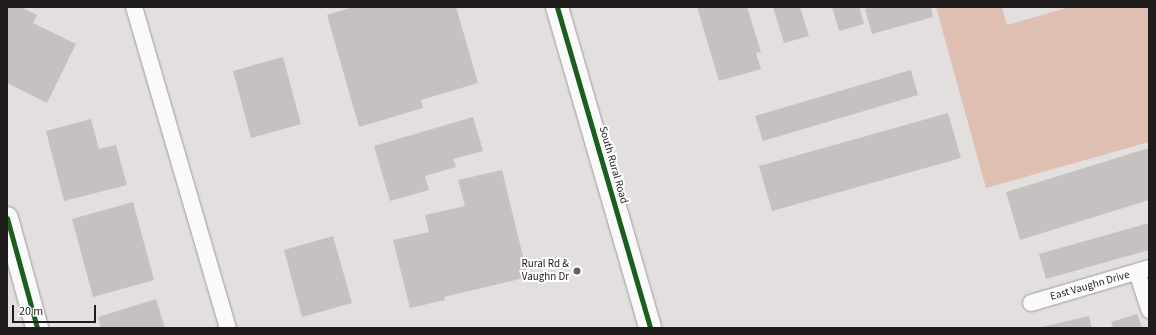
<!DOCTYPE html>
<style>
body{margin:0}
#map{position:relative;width:1156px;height:335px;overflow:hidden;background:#e3dfde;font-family:"Source Sans 3",sans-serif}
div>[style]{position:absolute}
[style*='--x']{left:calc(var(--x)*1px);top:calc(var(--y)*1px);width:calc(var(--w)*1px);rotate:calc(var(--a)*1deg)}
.green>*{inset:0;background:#e0bfb3}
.building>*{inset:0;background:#c4c1c0}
.roads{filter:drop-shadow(0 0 1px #9e9b9a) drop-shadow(0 0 1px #9e9b9a)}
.lane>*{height:16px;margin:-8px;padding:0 8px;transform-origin:8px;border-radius:8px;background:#fbfafa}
.street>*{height:22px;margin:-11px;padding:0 11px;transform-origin:11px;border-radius:11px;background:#fbfafa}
.secondary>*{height:22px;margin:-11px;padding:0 11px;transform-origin:11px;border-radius:11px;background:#fbfafa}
.cycleway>*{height:5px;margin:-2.5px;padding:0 2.5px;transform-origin:2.5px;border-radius:2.5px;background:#1b5e20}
.dots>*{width:11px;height:11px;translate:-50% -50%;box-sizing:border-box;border:2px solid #fff;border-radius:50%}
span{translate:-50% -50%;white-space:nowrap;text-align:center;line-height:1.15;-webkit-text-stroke:4px #fff;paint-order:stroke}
.street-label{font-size:11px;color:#1f1c1b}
.poi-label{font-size:11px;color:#1f1c1b}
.right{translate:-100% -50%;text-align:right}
.frame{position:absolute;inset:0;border:8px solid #1f1c1b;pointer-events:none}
.scale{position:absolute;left:12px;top:305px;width:84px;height:18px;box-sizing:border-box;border:2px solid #1f1c1b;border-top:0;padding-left:5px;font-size:12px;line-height:14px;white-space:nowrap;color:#1f1c1b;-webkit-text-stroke:3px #fff;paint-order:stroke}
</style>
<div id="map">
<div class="green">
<i style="clip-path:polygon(936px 7px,1002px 7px,1007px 25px,1070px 7px,1149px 7px,1149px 142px,986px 188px)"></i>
</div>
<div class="building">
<i style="clip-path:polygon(7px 7px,21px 7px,37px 15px,33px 23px,76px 44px,47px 103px,7px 83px)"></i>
<i style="clip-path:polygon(353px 7px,456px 7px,478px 83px,421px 100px,423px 108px,359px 127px,327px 15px)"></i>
<i style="clip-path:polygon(697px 7px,747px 7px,761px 52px,756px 53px,761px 69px,719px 81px)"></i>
<i style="clip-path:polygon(773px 7px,800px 7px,809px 36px,784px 43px)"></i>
<i style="clip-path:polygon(832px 7px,859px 7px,864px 24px,839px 31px)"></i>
<i style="clip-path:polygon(874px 7px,931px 7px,933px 17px,872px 34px,865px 9px)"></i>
<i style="clip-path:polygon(283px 57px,301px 124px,251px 138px,233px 71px)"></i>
<i style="clip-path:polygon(911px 70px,918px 95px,763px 141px,755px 116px)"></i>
<i style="clip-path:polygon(948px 113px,961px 158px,772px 211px,759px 166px)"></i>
<i style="clip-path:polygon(473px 117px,483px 151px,453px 159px,456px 167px,425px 176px,429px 190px,390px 201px,374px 146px)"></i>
<i style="clip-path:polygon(91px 119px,99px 149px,116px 145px,127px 185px,64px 201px,46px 131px)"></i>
<i style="clip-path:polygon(1149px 148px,1149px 200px,1020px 240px,1006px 192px)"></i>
<i style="clip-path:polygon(502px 170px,528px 277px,444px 297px,445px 300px,410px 308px,393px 240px,429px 232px,425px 215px,465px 206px,458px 180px)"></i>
<i style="clip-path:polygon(133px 202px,154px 280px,93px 297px,72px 219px)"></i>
<i style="clip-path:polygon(1149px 223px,1149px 250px,1046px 279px,1039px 254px)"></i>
<i style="clip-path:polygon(333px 236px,352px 303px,302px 317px,284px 250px)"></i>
<i style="clip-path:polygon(156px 299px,165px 328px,101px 328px,98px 317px)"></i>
<i style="clip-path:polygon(1137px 314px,1142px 328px,1113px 328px,1111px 322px)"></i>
<i style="clip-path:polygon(1089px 316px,1092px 328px,1042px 328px,1042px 327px)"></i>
</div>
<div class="roads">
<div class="lane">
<i style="--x:134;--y:7;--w:334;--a:73.7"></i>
<i style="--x:1137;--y:272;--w:40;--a:72"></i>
<i style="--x:1031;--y:303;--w:123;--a:-16.5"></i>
</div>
<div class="street">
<i style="--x:7;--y:218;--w:114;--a:74.7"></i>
</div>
<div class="secondary">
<i style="--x:557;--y:7;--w:334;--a:73.8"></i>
</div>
</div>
<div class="cycleway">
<i style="--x:557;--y:7;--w:334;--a:73.8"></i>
<i style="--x:7;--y:218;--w:114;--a:74.7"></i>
</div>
<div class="dots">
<i style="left:577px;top:271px;background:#64605f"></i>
</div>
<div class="street-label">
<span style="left:613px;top:165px;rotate:74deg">South Rural Road</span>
<span style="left:1090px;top:286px;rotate:-16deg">East Vaughn Drive</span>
</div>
<div class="poi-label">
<span class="right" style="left:569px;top:271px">Rural Rd &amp;<br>Vaughn Dr</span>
</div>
<div class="frame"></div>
<div class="scale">20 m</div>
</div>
